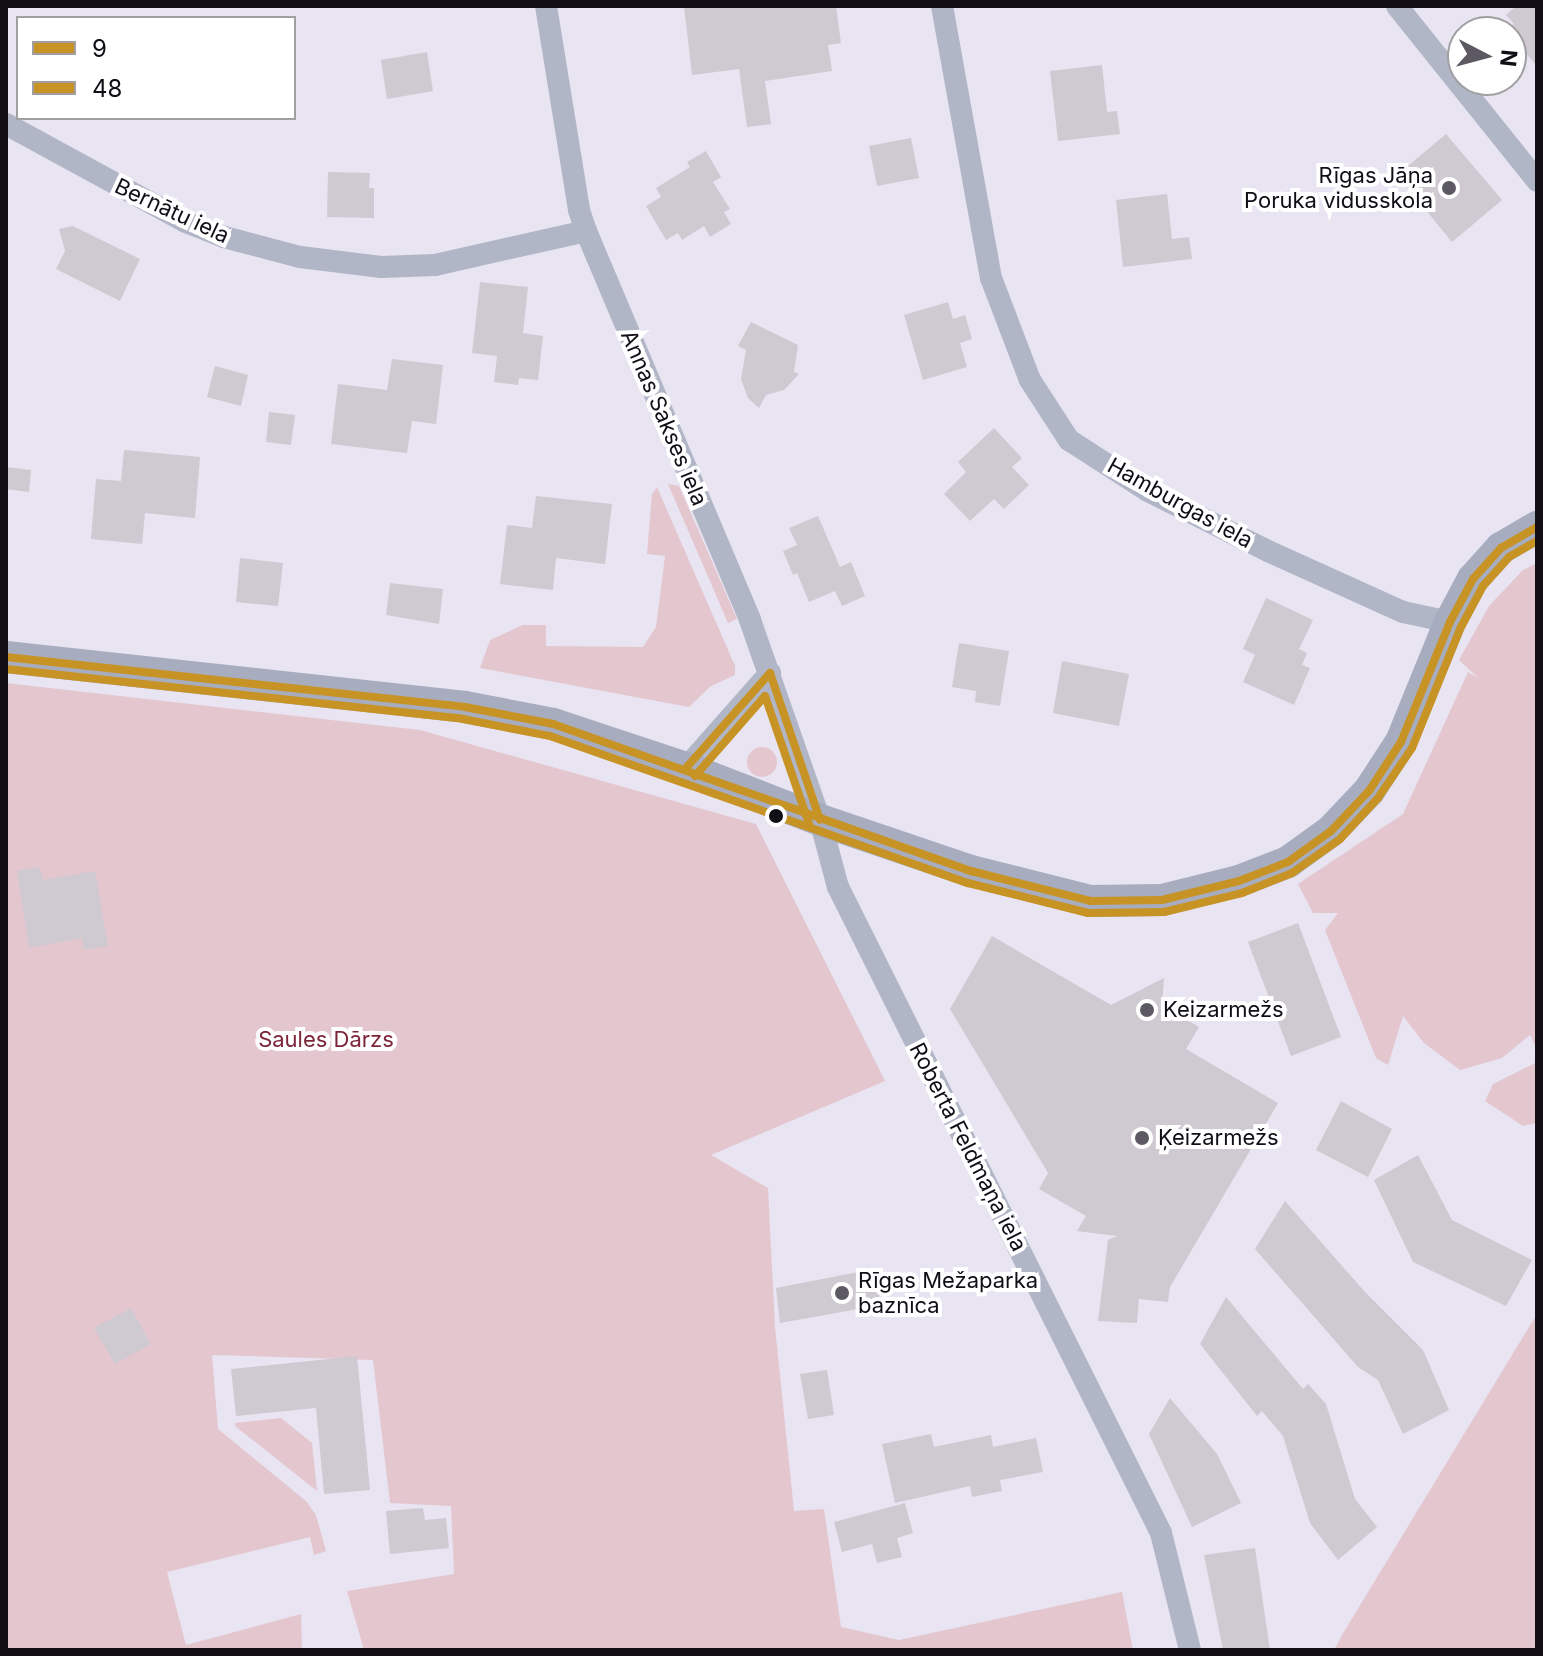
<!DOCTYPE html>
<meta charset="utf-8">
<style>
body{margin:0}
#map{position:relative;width:1543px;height:1656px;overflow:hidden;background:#e8e4f1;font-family:Inter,sans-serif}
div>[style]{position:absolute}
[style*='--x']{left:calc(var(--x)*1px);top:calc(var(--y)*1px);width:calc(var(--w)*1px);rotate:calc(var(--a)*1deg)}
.green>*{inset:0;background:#e4c6cf}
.round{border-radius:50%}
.building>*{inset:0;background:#cfc9d2}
.street>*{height:22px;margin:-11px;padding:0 11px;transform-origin:11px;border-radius:11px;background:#b1b6c6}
.secondary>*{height:32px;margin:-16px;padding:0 16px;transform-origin:16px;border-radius:16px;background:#a7adbf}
.bus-1>*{height:8px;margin:-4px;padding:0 4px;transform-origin:4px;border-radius:4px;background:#c79324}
.bus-2>*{height:8px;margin:-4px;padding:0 4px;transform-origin:4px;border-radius:4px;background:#c79324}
.dots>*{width:22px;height:22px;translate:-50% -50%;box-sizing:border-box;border:4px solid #fff;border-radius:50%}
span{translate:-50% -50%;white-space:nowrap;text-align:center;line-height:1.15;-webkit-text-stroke:8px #fff;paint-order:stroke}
.poi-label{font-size:22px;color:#110e16}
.right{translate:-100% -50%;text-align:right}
.left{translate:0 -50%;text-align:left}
.street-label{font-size:22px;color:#110e16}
.park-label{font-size:22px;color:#7c2539}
.frame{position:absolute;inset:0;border:8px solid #110e16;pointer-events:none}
.legend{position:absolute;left:16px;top:16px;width:280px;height:104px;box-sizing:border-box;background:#fff;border:2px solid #a09fa2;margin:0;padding:10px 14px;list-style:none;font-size:24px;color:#110e16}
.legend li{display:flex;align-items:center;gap:16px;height:40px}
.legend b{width:40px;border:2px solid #a09fa2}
.north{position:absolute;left:1447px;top:16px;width:80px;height:80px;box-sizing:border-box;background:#fff;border:2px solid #a09fa2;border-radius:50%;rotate:96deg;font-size:22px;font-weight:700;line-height:32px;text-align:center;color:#110e16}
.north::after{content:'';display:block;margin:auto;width:28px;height:36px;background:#5c5963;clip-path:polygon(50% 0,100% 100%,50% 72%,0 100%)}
</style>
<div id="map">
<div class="green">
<i style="clip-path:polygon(668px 484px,679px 486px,737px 619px,728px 623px)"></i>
<i style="clip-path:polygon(657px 487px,735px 666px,735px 675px,711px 686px,689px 707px,480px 668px,490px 640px,523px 625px,546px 625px,546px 646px,643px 647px,656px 627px,665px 556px,647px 554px,652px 494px)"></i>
<i style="clip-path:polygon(1537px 563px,1537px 1049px,1530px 1035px,1502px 1058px,1460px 1070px,1424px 1043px,1403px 1016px,1388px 1065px,1376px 1058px,1325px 930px,1338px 913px,1313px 913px,1298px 884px,1403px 814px,1468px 672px,1478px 678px,1459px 660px,1489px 606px,1523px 570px)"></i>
<i style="clip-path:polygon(6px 683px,420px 730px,756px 824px,885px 1081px,711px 1155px,768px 1188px,775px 1327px,794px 1511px,824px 1509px,841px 1627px,899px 1640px,1122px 1592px,1133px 1650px,364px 1650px,347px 1591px,454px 1574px,451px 1506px,390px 1503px,373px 1360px,212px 1355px,218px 1429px,306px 1501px,316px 1515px,326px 1551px,314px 1555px,310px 1537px,167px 1572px,186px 1645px,301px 1614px,302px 1650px,6px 1650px)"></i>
<i class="round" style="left:747px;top:747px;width:30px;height:30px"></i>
<i style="clip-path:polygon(1537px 1062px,1537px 1123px,1523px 1126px,1485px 1101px,1493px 1084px)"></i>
<i style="clip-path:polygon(1537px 1314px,1537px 1650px,1334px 1650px,1342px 1635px)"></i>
<i style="clip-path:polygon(281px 1418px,312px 1443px,317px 1491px,235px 1426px,235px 1423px)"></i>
</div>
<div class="building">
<i style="clip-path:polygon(684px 6px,836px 6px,841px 43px,828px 45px,832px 71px,765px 81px,771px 124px,747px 127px,739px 69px,692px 75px)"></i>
<i style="clip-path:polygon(1516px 6px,1537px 6px,1537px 66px,1506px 30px,1514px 24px,1506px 15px)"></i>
<i style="clip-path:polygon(427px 52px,433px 91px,387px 99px,381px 60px)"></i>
<i style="clip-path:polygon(1102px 65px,1107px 112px,1117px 111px,1120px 134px,1058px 141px,1050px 71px)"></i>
<i style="clip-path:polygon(1446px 134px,1502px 200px,1452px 242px,1397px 175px)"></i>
<i style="clip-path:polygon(911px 138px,919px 178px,877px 186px,869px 146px)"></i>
<i style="clip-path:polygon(706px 151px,721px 177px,713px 182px,730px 209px,724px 212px,731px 224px,710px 237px,704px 226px,682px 240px,678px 233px,666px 240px,646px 206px,661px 197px,656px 188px,690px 167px,687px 162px)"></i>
<i style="clip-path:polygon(328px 172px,370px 173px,369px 188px,374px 188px,374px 218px,327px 217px)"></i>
<i style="clip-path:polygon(1167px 194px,1172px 239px,1189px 237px,1192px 259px,1123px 267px,1116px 200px)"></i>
<i style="clip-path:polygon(73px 226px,140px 259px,120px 301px,56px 269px,65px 251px,59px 229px)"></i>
<i style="clip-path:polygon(480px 282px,528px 287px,523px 333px,543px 336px,538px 380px,519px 378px,518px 385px,494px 382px,497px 356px,472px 353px)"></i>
<i style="clip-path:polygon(948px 302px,953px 319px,965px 315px,972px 339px,960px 343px,967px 367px,923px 380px,904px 315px)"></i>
<i style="clip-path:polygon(751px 322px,798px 345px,794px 372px,799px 374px,784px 390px,766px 395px,759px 408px,748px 398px,741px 379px,746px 350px,738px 346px)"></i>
<i style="clip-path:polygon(392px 359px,443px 365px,436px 424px,412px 421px,407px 453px,331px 444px,338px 384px,387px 390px)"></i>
<i style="clip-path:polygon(215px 366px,248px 375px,241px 406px,207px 397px)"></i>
<i style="clip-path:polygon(269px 412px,295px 415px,291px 445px,266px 442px)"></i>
<i style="clip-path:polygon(994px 428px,1022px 458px,1012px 467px,1029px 485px,1004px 509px,994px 499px,970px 521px,944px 494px,966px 472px,958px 462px)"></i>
<i style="clip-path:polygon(124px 450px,200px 457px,195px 518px,145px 513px,142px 544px,91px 539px,96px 479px,121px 481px)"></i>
<i style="clip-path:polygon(6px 467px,31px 470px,29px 492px,6px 489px)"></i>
<i style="clip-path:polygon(536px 496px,612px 504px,605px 564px,556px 558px,553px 590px,500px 584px,507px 525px,532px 528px)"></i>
<i style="clip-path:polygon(818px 516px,840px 567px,851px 562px,865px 596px,842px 606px,835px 591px,809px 602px,797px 573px,793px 575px,783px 551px,797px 545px,789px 528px)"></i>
<i style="clip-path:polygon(240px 558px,283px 563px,278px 606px,236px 602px)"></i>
<i style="clip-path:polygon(390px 583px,443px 589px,439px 624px,386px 615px)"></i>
<i style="clip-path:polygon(1266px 598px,1313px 620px,1299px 649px,1307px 653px,1302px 665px,1310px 668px,1294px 705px,1243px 682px,1255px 655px,1243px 649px)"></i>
<i style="clip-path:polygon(959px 643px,1009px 651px,1000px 706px,975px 702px,976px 691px,952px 687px)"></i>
<i style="clip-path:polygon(1062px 661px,1129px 674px,1119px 726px,1053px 713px)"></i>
<i style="clip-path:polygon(40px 867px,43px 880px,95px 871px,108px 946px,84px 950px,82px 938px,29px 948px,17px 871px)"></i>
<i style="clip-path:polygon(1298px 923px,1341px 1037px,1291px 1056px,1248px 942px)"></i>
<i style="clip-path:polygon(992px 936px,1111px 1005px,1164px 978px,1162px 1005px,1199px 1027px,1186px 1049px,1278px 1103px,1170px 1287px,1168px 1302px,1139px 1299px,1137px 1323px,1098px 1321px,1108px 1240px,1117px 1236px,1077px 1231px,1086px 1216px,1039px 1189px,1048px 1173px,950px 1009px)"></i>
<i style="clip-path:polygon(1341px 1101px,1392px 1129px,1368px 1177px,1316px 1150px)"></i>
<i style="clip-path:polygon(1418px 1155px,1452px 1220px,1532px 1260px,1506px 1306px,1413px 1262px,1374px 1180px)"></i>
<i style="clip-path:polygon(1285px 1201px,1365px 1292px,1423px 1350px,1449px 1410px,1403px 1434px,1378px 1380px,1358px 1367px,1255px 1249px)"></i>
<i style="clip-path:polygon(874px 1269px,875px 1277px,883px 1276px,887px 1295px,879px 1296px,881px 1305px,780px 1323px,776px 1288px)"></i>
<i style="clip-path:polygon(1226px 1297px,1303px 1389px,1308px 1384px,1326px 1404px,1355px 1499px,1377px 1527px,1338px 1560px,1310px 1523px,1283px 1436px,1262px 1411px,1257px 1416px,1200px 1344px)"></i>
<i style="clip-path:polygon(131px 1308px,151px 1344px,115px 1364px,94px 1328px)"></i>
<i style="clip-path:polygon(357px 1356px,370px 1490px,324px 1494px,316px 1408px,236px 1416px,231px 1369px)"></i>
<i style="clip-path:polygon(827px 1370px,834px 1415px,808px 1419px,800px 1374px)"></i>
<i style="clip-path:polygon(1170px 1398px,1217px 1454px,1241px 1503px,1192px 1527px,1149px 1434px)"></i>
<i style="clip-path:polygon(931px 1434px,934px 1447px,991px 1435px,993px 1447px,1036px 1438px,1043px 1472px,1000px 1480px,1002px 1491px,972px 1497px,970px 1486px,895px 1503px,882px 1444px)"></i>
<i style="clip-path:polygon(905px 1503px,913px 1533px,897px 1538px,902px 1557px,877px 1563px,872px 1544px,842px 1552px,834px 1522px)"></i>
<i style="clip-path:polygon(423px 1508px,425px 1520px,446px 1518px,449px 1548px,390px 1554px,386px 1511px)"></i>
<i style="clip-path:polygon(1255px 1548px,1270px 1650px,1223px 1650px,1204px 1555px)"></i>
</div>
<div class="street">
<i style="--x:546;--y:6;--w:207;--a:80.8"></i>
<i style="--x:579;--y:210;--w:22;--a:72"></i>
<i style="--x:586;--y:231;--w:422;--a:67.1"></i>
<i style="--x:750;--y:620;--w:212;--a:70.7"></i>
<i style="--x:820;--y:820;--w:69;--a:75"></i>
<i style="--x:838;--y:887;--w:722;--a:63.43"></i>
<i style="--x:1161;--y:1533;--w:121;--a:76.1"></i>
<i style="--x:942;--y:6;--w:276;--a:79.8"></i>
<i style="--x:991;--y:278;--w:109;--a:69.1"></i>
<i style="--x:1030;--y:380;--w:72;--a:57"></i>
<i style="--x:1069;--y:440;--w:94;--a:32.8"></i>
<i style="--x:1148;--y:491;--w:134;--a:26.6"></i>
<i style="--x:1268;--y:551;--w:148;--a:24.3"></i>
<i style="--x:1403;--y:612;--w:48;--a:12"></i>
<i style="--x:1397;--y:6;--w:224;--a:51.3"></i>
<i style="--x:6;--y:124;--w:205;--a:28.6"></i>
<i style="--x:186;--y:222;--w:41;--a:21.5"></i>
<i style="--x:224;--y:237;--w:79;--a:14.7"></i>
<i style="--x:300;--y:257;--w:82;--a:7"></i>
<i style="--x:381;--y:267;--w:54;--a:-2.1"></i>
<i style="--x:435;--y:265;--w:155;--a:-12.7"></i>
<i style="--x:686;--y:768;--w:127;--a:-48.5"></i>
</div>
<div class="secondary">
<i style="--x:6;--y:657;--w:462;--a:6.2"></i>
<i style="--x:465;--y:707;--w:90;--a:10.9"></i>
<i style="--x:553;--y:724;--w:140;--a:18.3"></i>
<i style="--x:686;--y:768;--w:144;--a:21.2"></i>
<i style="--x:820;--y:820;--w:159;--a:18.7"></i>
<i style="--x:971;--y:871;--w:123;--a:14.1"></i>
<i style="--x:1090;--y:901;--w:72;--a:-0.8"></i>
<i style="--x:1162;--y:900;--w:79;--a:-13.9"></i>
<i style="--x:1239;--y:881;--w:53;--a:-21.2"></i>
<i style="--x:1288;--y:862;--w:53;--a:-35.8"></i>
<i style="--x:1331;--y:831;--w:55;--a:-46.5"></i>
<i style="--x:1369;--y:791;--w:59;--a:-56.9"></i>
<i style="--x:1401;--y:742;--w:130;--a:-67.8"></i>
<i style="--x:1450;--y:622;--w:49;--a:-61.9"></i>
<i style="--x:1473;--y:579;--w:42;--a:-47.9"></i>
<i style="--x:1501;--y:548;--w:42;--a:-30.3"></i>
</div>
<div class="bus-1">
<i style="--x:6;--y:657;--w:462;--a:6.2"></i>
<i style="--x:465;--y:707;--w:90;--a:10.9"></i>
<i style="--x:553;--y:724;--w:443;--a:19.4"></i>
<i style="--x:971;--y:871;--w:123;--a:14.1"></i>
<i style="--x:1090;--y:901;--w:72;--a:-0.8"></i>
<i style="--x:1162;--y:900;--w:79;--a:-13.9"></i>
<i style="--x:1239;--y:881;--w:53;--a:-21.2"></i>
<i style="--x:1288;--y:862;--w:53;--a:-35.8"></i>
<i style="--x:1331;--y:831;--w:55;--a:-46.5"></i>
<i style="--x:1369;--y:791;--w:59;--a:-56.9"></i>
<i style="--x:1401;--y:742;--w:130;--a:-67.8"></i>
<i style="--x:1450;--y:622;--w:49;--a:-61.9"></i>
<i style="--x:1473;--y:579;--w:42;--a:-47.9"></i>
<i style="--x:1501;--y:548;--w:42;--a:-30.3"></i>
<i style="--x:686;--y:768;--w:127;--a:-48.5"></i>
<i style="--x:770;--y:673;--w:155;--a:71.2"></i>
</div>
<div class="bus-2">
<i style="--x:6;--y:669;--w:460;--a:6.2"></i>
<i style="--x:463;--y:719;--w:89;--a:11.1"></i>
<i style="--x:550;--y:736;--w:443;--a:19.4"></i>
<i style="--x:968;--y:883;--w:124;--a:14"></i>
<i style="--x:1088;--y:913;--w:76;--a:-0.8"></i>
<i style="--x:1164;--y:912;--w:80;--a:-13.7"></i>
<i style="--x:1242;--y:893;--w:54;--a:-21.8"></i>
<i style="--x:1292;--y:873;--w:59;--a:-35.3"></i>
<i style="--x:1340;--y:839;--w:56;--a:-47.2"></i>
<i style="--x:1378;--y:798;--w:60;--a:-55.8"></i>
<i style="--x:1412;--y:748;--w:131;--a:-68"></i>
<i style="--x:1461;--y:627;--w:47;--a:-61.8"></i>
<i style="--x:1483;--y:586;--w:39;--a:-48"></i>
<i style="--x:1509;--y:557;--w:32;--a:-30"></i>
<i style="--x:695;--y:776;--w:106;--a:-48.8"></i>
<i style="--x:765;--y:696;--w:135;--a:71"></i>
</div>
<div class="dots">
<i style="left:1449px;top:188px;background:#5c5963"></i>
<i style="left:776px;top:816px;background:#110e16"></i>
<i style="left:1147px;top:1010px;background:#5c5963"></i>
<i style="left:1142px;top:1138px;background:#5c5963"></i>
<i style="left:842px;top:1293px;background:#5c5963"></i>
</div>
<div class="poi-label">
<span class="right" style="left:1433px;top:188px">Rīgas Jāņa<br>Poruka vidusskola</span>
<span class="left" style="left:1163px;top:1010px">Keizarmežs</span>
<span class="left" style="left:1158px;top:1138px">Ķeizarmežs</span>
<span class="left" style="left:858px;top:1293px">Rīgas Mežaparka<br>baznīca</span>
</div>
<div class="street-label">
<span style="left:172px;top:211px;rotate:25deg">Bernātu iela</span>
<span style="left:664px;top:418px;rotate:67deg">Annas Sakses iela</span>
<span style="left:1180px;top:503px;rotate:29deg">Hamburgas iela</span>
<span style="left:968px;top:1147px;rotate:63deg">Roberta Feldmaņa iela</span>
</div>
<div class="park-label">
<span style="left:326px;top:1040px">Saules Dārzs</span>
</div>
<div class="frame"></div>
<ul class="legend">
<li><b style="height:10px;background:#c79324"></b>9</li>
<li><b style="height:10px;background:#c79324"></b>48</li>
</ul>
<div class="north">N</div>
</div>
